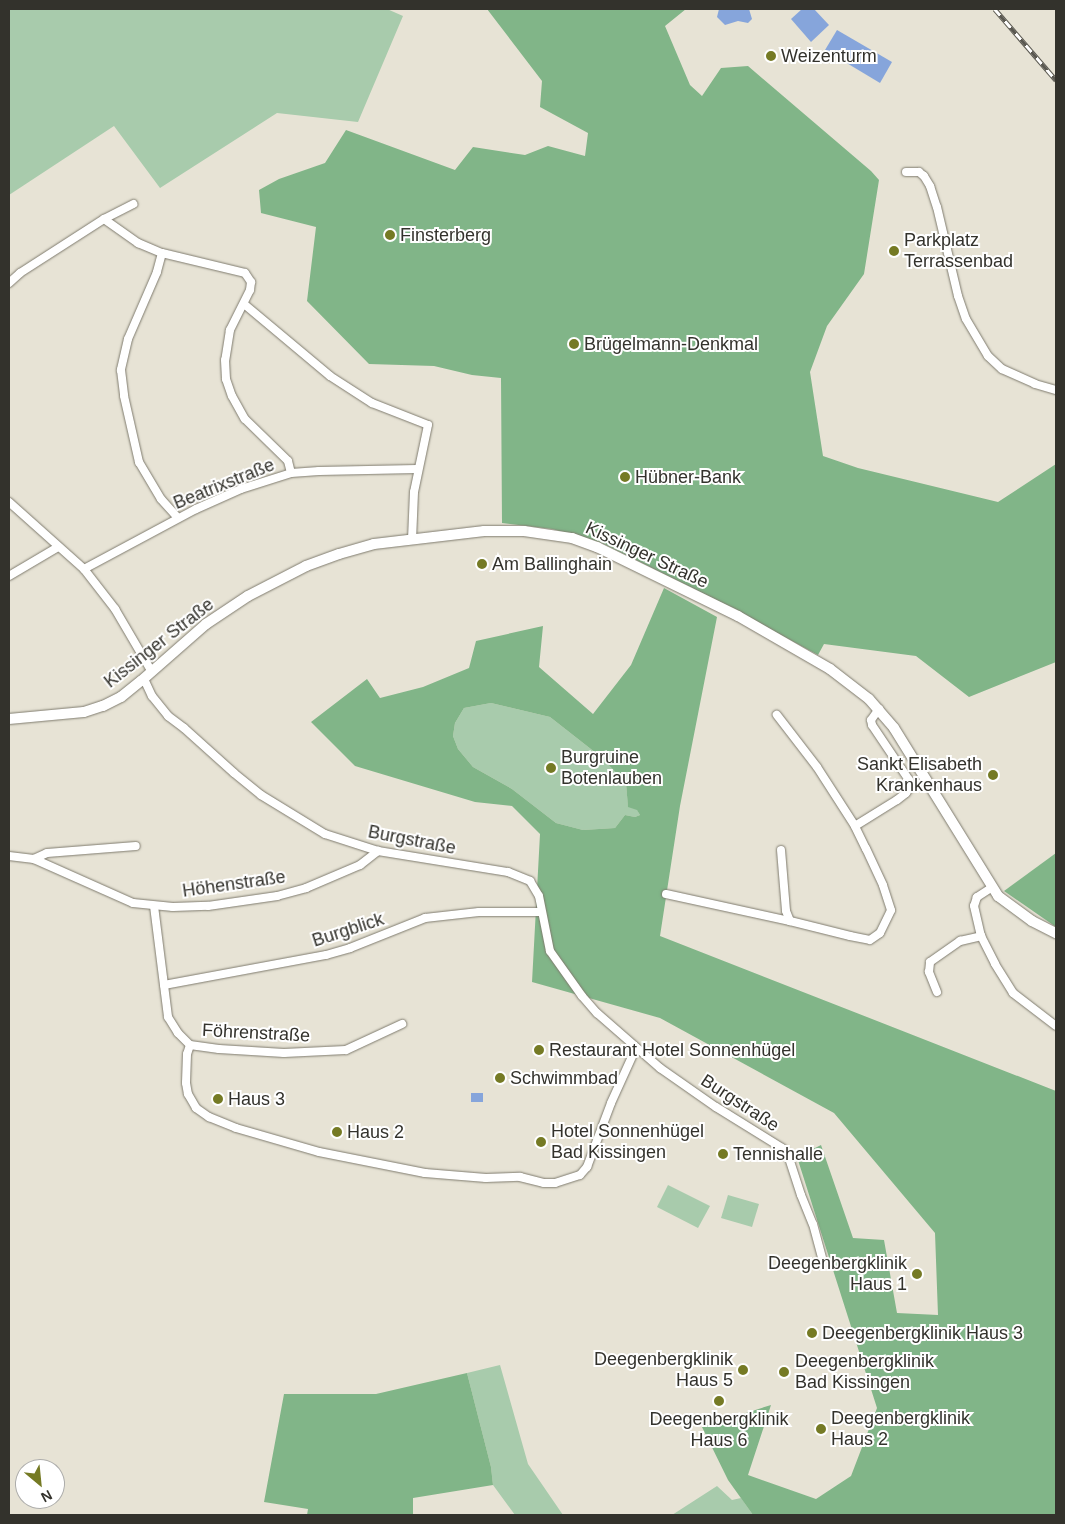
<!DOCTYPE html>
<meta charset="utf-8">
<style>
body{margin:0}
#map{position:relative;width:1065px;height:1524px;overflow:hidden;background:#e7e3d5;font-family:Helvetica,sans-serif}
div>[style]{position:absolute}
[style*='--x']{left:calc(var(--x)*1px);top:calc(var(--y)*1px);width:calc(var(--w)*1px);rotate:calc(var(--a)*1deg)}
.green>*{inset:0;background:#a8cbac}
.forest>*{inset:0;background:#81b588}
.water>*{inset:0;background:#86a5db}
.roads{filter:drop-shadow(0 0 1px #7f7b6e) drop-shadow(0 0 1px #7f7b6e)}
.minor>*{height:8px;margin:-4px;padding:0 4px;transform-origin:4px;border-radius:4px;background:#fff}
.tertiary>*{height:10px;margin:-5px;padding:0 5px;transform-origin:5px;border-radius:5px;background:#fff}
.rail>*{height:4.5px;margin-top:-2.25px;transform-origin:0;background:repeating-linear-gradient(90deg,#fff 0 8px,#5a5851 0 16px);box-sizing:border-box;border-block:1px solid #5a5851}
.dots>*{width:14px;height:14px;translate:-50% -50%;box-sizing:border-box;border:2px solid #fff;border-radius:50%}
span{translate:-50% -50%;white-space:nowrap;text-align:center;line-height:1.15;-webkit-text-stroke:4px #fff;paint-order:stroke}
.poi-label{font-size:18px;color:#33322c}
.left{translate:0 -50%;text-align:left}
.right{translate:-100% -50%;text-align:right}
.street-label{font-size:18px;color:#33322c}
.frame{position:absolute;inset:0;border:10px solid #33322c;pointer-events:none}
.north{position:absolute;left:15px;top:1459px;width:50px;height:50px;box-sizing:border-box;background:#fff;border:1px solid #adadab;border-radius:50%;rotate:152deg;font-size:14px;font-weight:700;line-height:20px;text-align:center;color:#33322c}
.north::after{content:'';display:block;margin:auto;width:18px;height:22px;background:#757a24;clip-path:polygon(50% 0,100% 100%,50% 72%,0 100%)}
</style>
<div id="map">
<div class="green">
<i style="clip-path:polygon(9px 9px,387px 9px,403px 16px,358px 122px,277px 113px,160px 188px,114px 126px,9px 195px)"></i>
<i style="clip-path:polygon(491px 703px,550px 717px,601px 757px,626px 783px,628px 806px,637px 809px,640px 815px,635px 817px,625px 815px,615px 828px,583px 830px,556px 823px,512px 789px,473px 767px,458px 749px,453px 736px,455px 723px,464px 708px)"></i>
<i style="clip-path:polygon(668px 1185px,710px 1206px,698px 1228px,657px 1207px)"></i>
<i style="clip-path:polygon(728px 1195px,759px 1204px,752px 1227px,721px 1218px)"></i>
<i style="clip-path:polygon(500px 1365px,528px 1464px,563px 1515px,515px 1515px,493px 1485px,491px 1467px,467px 1373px)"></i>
<i style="clip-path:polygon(717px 1486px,732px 1500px,741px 1498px,753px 1515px,672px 1515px)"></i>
</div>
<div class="forest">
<i style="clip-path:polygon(487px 9px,686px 9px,665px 26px,690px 85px,702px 96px,721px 68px,748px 66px,871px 171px,879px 180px,864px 274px,827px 326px,810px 372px,823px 456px,858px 468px,998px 502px,1056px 464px,1056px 662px,969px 697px,916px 656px,824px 644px,818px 655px,714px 599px,600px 542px,552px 529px,502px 523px,501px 378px,472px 375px,434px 366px,369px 364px,307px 301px,316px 227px,261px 213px,259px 190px,279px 179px,325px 163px,346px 130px,455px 170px,473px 147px,525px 155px,548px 146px,585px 156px,588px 133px,540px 107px,542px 81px)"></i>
<i style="clip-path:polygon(evenodd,664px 588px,717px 617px,680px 806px,660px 936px,1056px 1091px,1056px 1515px,753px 1515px,728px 1480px,702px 1427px,771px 1405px,748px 1475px,816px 1499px,851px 1476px,877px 1408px,797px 1157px,821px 1145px,853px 1238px,884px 1240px,897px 1313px,938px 1315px,935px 1233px,834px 1113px,660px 1018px,532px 982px,540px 834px,512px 806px,475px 802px,355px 766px,311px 722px,367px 679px,380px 698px,423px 687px,469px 668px,476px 641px,543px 626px,539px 667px,593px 714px,631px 665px,664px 588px,491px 703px,550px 717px,601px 757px,626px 783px,628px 807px,637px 810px,640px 815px,635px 817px,625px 815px,615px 828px,583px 830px,556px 823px,512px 789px,473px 767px,458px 749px,453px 736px,455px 723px,464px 708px,491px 703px)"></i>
<i style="clip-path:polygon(1056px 853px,1056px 927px,1004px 891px)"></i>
<i style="clip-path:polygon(467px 1373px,491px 1467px,493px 1485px,413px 1498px,413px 1515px,307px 1515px,308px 1509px,264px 1502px,284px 1394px,376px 1394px)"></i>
</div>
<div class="water">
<i style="clip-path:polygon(719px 9px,749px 9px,752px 19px,748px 23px,738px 21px,725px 25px,717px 17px)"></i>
<i style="clip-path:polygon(802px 9px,814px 9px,829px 25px,811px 42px,791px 19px)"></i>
<i style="clip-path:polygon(837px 30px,892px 62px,880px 83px,825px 50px)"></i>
<i style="clip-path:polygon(471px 1093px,483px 1093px,483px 1102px,471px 1102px)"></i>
</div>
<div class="roads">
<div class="minor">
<i style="--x:906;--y:172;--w:13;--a:0"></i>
<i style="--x:919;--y:172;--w:6;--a:39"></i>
<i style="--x:924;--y:176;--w:12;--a:59"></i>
<i style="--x:930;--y:186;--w:22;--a:72"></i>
<i style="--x:937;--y:207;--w:91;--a:76.7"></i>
<i style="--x:958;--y:296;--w:24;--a:71"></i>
<i style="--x:966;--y:319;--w:43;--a:59.3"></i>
<i style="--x:988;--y:356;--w:19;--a:43"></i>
<i style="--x:1002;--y:369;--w:36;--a:24"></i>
<i style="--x:1035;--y:384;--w:22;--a:16"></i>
<i style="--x:104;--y:219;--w:42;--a:35.2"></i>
<i style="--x:138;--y:243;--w:26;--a:23"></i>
<i style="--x:162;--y:253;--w:85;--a:13.5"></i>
<i style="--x:245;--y:273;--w:11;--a:56"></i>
<i style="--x:251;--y:282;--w:8;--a:97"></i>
<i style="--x:250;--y:290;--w:45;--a:116.6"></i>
<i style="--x:230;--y:330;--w:30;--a:99"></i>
<i style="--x:225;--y:360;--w:19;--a:87"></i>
<i style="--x:226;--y:379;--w:18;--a:71"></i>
<i style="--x:232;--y:396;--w:26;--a:61"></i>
<i style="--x:245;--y:419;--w:60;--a:44.3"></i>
<i style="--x:288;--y:461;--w:12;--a:76"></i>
<i style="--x:162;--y:253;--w:20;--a:105"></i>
<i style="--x:157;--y:272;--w:73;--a:113.4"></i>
<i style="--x:128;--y:339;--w:32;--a:103"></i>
<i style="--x:121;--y:370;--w:26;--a:83"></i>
<i style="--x:124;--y:396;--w:68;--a:77.2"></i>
<i style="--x:139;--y:462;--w:43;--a:59.3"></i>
<i style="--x:161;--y:499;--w:25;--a:48"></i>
<i style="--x:9;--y:283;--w:15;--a:-42"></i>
<i style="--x:20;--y:273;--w:100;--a:-32.7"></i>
<i style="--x:104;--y:219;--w:33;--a:-27"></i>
<i style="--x:244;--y:304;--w:112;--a:39.9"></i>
<i style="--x:330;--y:376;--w:50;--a:32.7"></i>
<i style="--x:372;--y:403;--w:60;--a:21.4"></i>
<i style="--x:428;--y:425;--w:68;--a:101.8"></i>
<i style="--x:414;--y:492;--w:47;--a:92.4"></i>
<i style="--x:9;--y:502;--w:101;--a:41.8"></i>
<i style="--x:84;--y:569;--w:51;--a:52.2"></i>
<i style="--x:115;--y:609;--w:73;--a:59.6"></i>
<i style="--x:84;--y:569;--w:127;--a:-28.2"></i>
<i style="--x:196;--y:509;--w:49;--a:-24"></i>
<i style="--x:241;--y:489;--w:52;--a:-17.7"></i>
<i style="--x:291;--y:473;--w:28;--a:-4"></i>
<i style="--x:319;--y:471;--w:98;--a:-1.2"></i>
<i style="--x:9;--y:576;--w:57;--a:-30.6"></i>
<i style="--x:144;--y:679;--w:19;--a:65"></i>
<i style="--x:152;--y:696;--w:26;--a:51"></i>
<i style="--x:168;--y:716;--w:20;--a:37"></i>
<i style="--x:184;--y:728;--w:67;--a:42"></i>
<i style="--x:234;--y:773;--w:35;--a:39"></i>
<i style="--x:261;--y:795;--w:75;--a:31.4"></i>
<i style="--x:325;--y:834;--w:56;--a:17.8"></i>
<i style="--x:378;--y:851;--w:132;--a:9.2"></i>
<i style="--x:508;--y:872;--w:24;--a:22"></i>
<i style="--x:530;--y:881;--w:17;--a:59"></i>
<i style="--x:539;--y:896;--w:56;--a:78.7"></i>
<i style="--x:550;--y:951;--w:55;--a:54.6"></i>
<i style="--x:582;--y:996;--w:23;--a:49"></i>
<i style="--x:597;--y:1013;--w:84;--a:41.1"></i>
<i style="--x:660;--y:1068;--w:68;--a:34.9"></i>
<i style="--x:716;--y:1107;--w:78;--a:31.8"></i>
<i style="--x:782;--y:1148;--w:9;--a:49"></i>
<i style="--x:788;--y:1155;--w:42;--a:72"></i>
<i style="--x:801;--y:1195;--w:31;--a:68"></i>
<i style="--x:813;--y:1224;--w:35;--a:75"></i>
<i style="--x:855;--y:826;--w:49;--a:-31.8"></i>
<i style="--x:897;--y:800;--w:11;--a:-38"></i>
<i style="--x:906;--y:793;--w:7;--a:-56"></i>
<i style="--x:910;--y:787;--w:7;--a:-98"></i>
<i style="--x:909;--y:780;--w:66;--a:-123.9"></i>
<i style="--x:872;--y:725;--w:5;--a:-101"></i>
<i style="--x:871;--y:720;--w:14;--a:-54"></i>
<i style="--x:781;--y:850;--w:61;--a:85.3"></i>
<i style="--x:786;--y:911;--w:11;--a:68"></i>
<i style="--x:9;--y:856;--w:25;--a:7"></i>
<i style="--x:34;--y:859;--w:108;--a:24"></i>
<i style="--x:133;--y:903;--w:40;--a:5.7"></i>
<i style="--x:173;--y:907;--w:35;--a:-2"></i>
<i style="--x:208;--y:906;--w:70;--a:-8.2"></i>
<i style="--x:277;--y:896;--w:30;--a:-15"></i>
<i style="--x:306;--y:888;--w:59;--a:-23.1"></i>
<i style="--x:360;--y:865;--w:23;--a:-38"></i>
<i style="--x:34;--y:859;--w:14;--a:-25"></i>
<i style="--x:47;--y:853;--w:89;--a:-4.5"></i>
<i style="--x:991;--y:888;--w:17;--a:147"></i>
<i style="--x:977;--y:897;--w:9;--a:108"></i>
<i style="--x:974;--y:906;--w:31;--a:77"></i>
<i style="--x:981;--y:936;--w:31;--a:63"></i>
<i style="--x:995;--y:964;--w:34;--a:58"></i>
<i style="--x:1013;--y:993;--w:54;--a:37.5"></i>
<i style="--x:666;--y:894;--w:127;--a:12.3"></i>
<i style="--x:790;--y:921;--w:62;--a:14"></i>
<i style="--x:850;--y:936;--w:20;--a:11"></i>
<i style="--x:870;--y:940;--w:12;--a:-35"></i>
<i style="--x:880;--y:933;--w:25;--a:-64"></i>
<i style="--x:891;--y:910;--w:26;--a:-108"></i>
<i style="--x:883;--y:885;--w:40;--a:-115"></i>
<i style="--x:866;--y:849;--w:25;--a:-116"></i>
<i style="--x:855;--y:826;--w:70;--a:-122.8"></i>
<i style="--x:817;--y:767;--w:66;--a:-127.6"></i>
<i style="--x:154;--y:906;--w:112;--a:82.8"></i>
<i style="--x:168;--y:1017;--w:19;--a:58"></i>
<i style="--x:178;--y:1033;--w:17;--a:45"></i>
<i style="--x:190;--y:1045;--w:29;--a:8"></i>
<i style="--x:219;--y:1049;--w:65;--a:3.5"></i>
<i style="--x:284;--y:1053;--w:62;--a:-2.8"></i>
<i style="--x:346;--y:1050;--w:62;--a:-24.9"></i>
<i style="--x:164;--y:985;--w:165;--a:-10.5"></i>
<i style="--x:326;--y:955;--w:25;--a:-16"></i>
<i style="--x:350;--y:948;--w:81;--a:-21.8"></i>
<i style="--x:425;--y:918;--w:54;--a:-6.3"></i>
<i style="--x:479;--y:912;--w:62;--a:0"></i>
<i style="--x:937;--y:992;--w:22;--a:-112"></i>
<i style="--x:929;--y:972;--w:10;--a:-84"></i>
<i style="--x:930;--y:962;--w:37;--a:-35"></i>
<i style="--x:960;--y:941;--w:22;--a:-13"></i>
<i style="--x:190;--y:1045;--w:9;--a:108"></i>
<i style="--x:187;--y:1054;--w:29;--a:92"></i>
<i style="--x:186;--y:1083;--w:11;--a:80"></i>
<i style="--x:188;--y:1094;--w:16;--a:60"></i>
<i style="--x:196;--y:1108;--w:16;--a:35"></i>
<i style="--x:209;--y:1117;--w:29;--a:22"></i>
<i style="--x:236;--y:1128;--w:86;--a:16.1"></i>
<i style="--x:319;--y:1152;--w:108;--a:11.2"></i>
<i style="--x:425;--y:1173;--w:61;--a:4.7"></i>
<i style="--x:486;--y:1178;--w:34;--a:-2"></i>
<i style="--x:520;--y:1177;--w:25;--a:14"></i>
<i style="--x:544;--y:1183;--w:11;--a:0"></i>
<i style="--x:555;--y:1183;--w:26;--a:-18"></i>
<i style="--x:580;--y:1175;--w:11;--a:-49"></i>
<i style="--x:587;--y:1167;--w:68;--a:-69.4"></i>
<i style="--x:611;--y:1103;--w:60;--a:-65.6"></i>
</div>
<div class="tertiary">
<i style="--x:9;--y:719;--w:75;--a:-5.3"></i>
<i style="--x:84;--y:712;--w:20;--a:-18"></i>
<i style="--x:103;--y:706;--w:20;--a:-27"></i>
<i style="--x:121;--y:697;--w:26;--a:-39"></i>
<i style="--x:141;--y:681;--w:86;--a:-41.2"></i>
<i style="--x:206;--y:624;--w:50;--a:-33.7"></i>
<i style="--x:248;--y:596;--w:65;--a:-27.3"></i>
<i style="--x:306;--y:566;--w:35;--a:-20"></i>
<i style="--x:339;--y:554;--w:36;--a:-16"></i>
<i style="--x:374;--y:544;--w:111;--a:-6.7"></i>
<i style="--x:484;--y:531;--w:40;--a:0"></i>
<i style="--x:524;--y:531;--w:49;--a:8.3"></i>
<i style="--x:572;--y:538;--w:27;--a:20"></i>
<i style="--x:597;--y:547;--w:157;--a:26.1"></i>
<i style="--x:738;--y:616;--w:106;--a:29.9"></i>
<i style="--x:830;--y:669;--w:49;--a:37.6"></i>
<i style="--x:869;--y:699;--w:38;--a:49"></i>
<i style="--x:894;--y:728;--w:198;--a:58.2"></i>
<i style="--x:998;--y:896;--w:42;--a:36.3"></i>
<i style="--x:1032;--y:921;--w:27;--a:27"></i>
</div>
</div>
<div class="rail">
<i style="--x:995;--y:9;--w:94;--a:49.3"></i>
</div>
<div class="dots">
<i style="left:771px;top:56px;background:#757a24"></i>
<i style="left:390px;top:235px;background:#757a24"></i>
<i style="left:894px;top:251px;background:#757a24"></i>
<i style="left:574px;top:344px;background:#757a24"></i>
<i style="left:625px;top:477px;background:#757a24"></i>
<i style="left:482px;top:564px;background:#757a24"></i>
<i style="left:551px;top:768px;background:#757a24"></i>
<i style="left:993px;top:775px;background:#757a24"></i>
<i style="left:539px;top:1050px;background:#757a24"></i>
<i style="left:500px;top:1078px;background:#757a24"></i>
<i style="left:218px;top:1099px;background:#757a24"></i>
<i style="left:337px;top:1132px;background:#757a24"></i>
<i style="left:541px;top:1142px;background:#757a24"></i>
<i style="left:723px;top:1154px;background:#757a24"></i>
<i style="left:917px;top:1274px;background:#757a24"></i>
<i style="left:812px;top:1333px;background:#757a24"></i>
<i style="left:743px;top:1370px;background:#757a24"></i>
<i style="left:784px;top:1372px;background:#757a24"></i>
<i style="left:719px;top:1401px;background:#757a24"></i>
<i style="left:821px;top:1429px;background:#757a24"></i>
</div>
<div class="poi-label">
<span class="left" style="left:781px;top:56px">Weizenturm</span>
<span class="left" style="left:400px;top:235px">Finsterberg</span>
<span class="left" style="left:904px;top:251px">Parkplatz<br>Terrassenbad</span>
<span class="left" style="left:584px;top:344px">Brügelmann-Denkmal</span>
<span class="left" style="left:635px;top:477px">Hübner-Bank</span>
<span class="left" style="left:492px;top:564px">Am Ballinghain</span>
<span class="left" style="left:561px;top:768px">Burgruine<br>Botenlauben</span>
<span class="right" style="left:982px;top:775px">Sankt Elisabeth<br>Krankenhaus</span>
<span class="left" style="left:549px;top:1050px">Restaurant Hotel Sonnenhügel</span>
<span class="left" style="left:510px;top:1078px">Schwimmbad</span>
<span class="left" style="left:228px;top:1099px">Haus 3</span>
<span class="left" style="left:347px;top:1132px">Haus 2</span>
<span class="left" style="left:551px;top:1142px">Hotel Sonnenhügel<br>Bad Kissingen</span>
<span class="left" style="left:733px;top:1154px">Tennishalle</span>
<span class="right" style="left:907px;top:1274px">Deegenbergklinik<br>Haus 1</span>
<span class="left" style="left:822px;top:1333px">Deegenbergklinik Haus 3</span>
<span class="right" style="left:733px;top:1370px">Deegenbergklinik<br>Haus 5</span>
<span class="left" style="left:795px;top:1372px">Deegenbergklinik<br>Bad Kissingen</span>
<span class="left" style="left:831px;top:1429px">Deegenbergklinik<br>Haus 2</span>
<span style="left:719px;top:1430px">Deegenbergklinik<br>Haus 6</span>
</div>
<div class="street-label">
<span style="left:224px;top:484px;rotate:-22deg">Beatrixstraße</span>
<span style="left:647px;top:555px;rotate:25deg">Kissinger Straße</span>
<span style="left:159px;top:643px;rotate:-38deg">Kissinger Straße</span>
<span style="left:412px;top:840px;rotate:11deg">Burgstraße</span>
<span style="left:234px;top:884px;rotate:-8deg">Höhenstraße</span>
<span style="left:348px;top:930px;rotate:-18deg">Burgblick</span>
<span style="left:256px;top:1033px;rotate:3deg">Föhrenstraße</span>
<span style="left:740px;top:1103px;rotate:33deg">Burgstraße</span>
</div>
<div class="frame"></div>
<div class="north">N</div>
</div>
